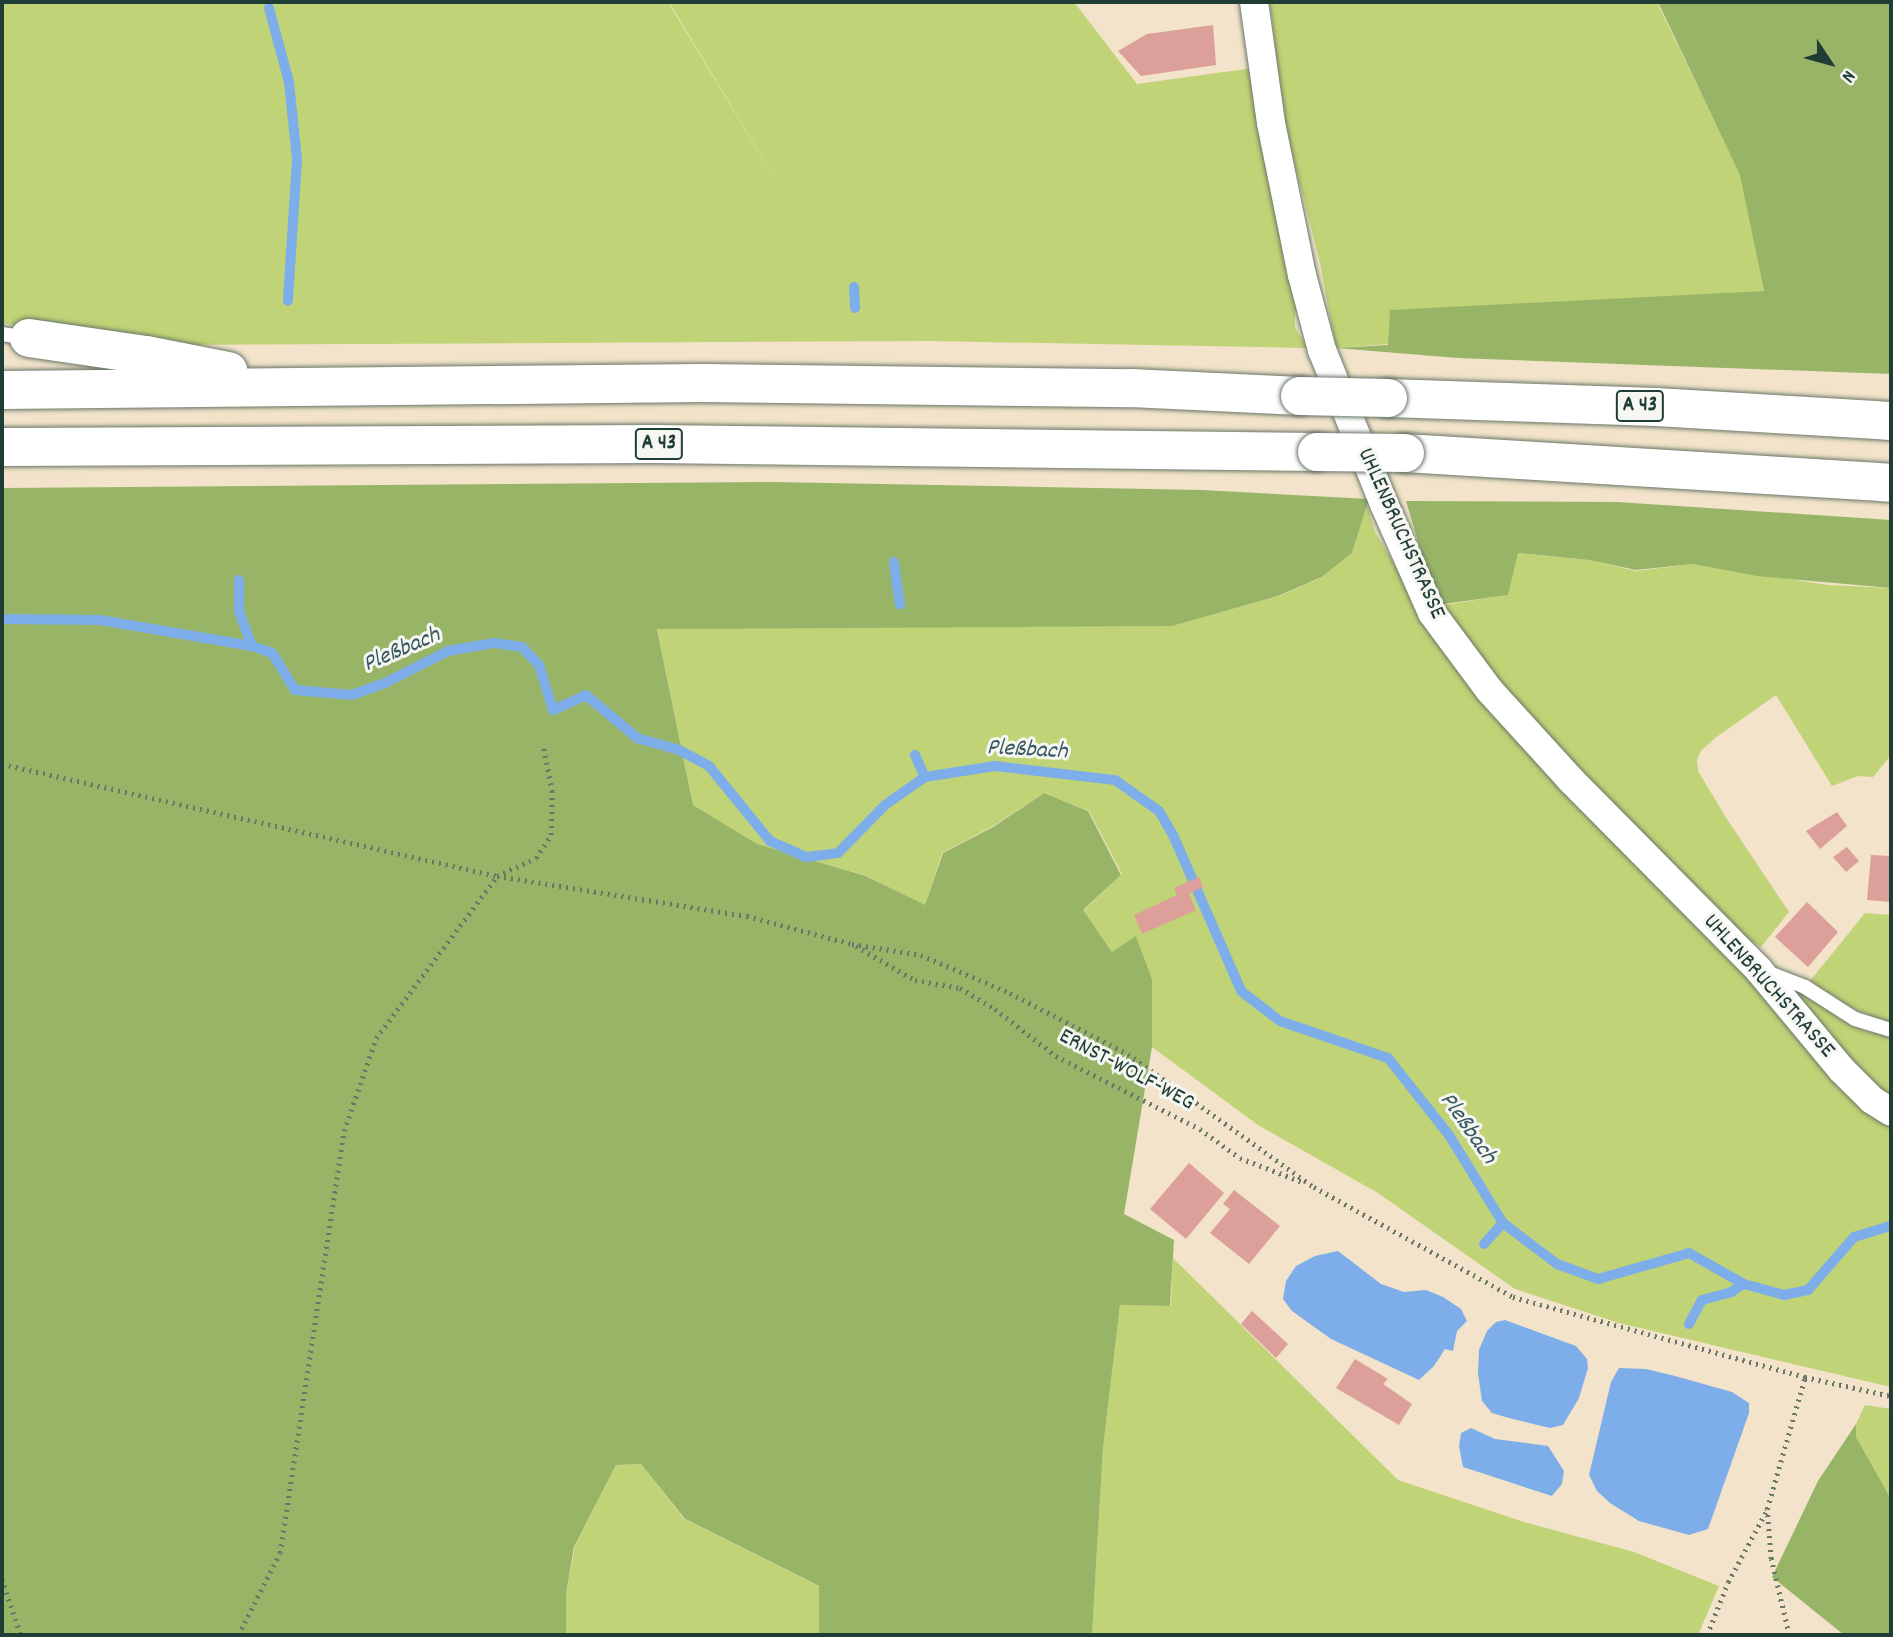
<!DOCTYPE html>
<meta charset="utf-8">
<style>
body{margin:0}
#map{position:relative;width:1893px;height:1637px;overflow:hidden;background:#f2e3ca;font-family:Dekko,sans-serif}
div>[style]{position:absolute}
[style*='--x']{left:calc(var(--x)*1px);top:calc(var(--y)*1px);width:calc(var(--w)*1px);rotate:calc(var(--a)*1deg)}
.green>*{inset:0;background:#c0d376}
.forest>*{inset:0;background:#98b567}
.water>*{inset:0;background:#7eaee9}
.stream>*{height:10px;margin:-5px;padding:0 5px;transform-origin:5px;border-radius:5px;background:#7eaee9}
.building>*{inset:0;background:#dd9f99}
.path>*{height:4.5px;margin-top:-2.25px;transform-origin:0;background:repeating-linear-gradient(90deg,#697768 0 2px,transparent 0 7px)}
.roads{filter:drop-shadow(0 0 2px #697768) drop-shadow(0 0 2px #697768)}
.service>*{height:14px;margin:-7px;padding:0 7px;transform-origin:7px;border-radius:7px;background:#fff}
.minor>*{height:28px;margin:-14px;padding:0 14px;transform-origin:14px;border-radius:14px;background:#fff}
.motorway>*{height:38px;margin:-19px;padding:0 19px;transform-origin:19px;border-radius:19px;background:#fff}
.bridges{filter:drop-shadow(0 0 2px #697768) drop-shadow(0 0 2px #697768)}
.motorway-bridge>*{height:38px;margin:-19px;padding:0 19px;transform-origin:19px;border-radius:19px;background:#fff}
span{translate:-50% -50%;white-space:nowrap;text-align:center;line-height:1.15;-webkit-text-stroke:6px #f6f6f2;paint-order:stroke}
.shield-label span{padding:2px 5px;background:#f6f6f2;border:2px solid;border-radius:5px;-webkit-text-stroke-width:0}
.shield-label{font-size:21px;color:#1f3d34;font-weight:700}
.street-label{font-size:23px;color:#1f3d34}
.water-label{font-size:24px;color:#375961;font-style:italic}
.frame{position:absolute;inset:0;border:4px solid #1f3d34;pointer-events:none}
.north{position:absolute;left:1795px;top:28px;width:70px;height:70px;-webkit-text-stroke:5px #f6f6f2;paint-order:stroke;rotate:126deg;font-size:19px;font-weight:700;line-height:28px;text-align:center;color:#1f3d34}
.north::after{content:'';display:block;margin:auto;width:24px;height:32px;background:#1f3d34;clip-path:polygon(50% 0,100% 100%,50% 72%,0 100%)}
</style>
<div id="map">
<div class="green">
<i style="clip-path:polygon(2px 2px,668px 2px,795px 212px,669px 2px,1074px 2px,1137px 84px,1253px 68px,1300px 311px,1295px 311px,1295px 327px,1307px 348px,930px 341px,144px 345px,2px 323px)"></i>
<i style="clip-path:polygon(1270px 2px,1657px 2px,1741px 176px,1764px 291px,1388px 344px,1336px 348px,1320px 263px,1284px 121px)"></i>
<i style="clip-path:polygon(1367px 505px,1375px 532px,1441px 641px,1891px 1123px,1891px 1387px,1619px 1323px,1515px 1289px,1378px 1193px,1258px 1125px,1152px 1047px,1152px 979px,1136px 937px,1112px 952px,1083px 911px,1122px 874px,1089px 811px,1044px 793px,993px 826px,942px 853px,925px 906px,867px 876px,756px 844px,693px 805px,657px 628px,1171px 626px,1279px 596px,1321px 578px,1352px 553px)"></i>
<i style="clip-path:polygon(1517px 553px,1589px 560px,1636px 571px,1693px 564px,1828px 585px,1891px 588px,1891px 755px,1873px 777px,1858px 776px,1832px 786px,1776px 695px,1715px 738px,1701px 751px,1697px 760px,1698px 771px,1725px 816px,1789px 912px,1761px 947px,1736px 933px,1540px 735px,1438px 606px,1507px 595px)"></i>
<i style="clip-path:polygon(1865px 913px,1891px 915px,1891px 1024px,1852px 1008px,1810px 981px)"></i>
<i style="clip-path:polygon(1802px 992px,1863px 1030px,1891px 1037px,1891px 1104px,1797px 999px)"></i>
<i style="clip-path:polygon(1173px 1258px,1398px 1480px,1524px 1522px,1634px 1552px,1719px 1586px,1698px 1635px,1092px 1635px,1103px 1447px,1120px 1305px,1171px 1306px)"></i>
<i style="clip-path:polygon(1865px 1405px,1891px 1409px,1891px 1499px,1856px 1437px,1856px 1424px)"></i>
<i style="clip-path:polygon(641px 1464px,684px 1519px,820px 1587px,819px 1635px,566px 1635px,566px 1594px,575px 1546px,616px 1465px)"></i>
</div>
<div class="forest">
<i style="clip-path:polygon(1658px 2px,1891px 2px,1891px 374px,1458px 358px,1336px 348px,1388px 345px,1390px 310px,1764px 291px,1740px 175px)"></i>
<i style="clip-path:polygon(772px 482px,1202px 490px,1369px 499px,1352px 553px,1322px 577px,1278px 596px,1172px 626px,657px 629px,693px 805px,757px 844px,866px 876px,925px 905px,943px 853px,993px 827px,1044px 793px,1088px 811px,1121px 875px,1083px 910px,1112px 952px,1136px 936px,1152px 979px,1152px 1047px,1124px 1214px,1174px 1240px,1170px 1306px,1120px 1305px,1103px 1448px,1092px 1635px,819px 1635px,819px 1586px,685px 1519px,641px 1464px,616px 1465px,574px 1547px,566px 1594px,566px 1635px,2px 1635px,2px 488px)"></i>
<i style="clip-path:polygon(1406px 501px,1617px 502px,1891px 520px,1891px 588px,1757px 576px,1693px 564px,1636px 570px,1589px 560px,1518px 553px,1508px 595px,1437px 605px)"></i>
<i style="clip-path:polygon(1856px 1424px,1856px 1437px,1891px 1499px,1891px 1635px,1844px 1635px,1772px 1577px,1818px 1481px)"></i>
</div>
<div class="water">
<i style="clip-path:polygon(1338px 1251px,1381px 1284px,1404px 1292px,1426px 1290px,1443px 1297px,1461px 1309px,1467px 1321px,1457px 1331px,1453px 1351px,1445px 1349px,1434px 1366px,1419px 1380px,1331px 1339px,1292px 1311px,1283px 1299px,1286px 1281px,1296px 1266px,1315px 1256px)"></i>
<i style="clip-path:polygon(1505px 1320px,1576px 1346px,1587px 1359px,1588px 1368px,1579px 1398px,1563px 1425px,1550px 1428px,1509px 1418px,1492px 1413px,1482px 1401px,1478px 1373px,1479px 1350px,1487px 1331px,1496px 1322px)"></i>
<i style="clip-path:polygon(1619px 1368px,1646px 1369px,1675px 1376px,1732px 1392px,1749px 1403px,1749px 1413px,1708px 1529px,1689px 1535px,1639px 1521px,1610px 1503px,1597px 1491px,1589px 1475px,1611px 1382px)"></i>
<i style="clip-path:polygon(1471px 1428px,1495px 1439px,1548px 1446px,1564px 1471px,1562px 1484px,1552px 1496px,1463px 1467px,1459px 1446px,1461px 1433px)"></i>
</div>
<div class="stream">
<i style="--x:269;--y:8;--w:77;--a:74.9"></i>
<i style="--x:289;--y:82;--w:78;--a:84.1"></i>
<i style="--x:297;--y:160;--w:141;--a:93.7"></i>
<i style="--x:854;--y:287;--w:21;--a:87"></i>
<i style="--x:894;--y:562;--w:43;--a:82.1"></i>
<i style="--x:239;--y:580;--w:31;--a:90"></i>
<i style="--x:239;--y:611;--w:37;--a:70"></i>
<i style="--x:2;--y:619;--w:98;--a:0.6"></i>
<i style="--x:100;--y:620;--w:154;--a:9.7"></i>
<i style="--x:252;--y:646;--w:21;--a:19"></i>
<i style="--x:272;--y:653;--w:44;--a:58.1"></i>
<i style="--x:295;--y:690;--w:57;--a:5"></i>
<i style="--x:352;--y:695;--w:35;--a:-20"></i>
<i style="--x:385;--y:683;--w:71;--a:-26.9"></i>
<i style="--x:448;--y:651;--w:47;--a:-9.9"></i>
<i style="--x:494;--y:643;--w:28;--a:8"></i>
<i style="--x:522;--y:647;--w:25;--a:47"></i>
<i style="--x:539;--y:665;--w:47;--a:72.7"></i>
<i style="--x:553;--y:710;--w:36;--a:-24"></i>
<i style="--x:586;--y:695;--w:67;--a:40.1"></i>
<i style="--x:637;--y:738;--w:44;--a:15.9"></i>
<i style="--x:679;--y:750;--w:34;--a:28"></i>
<i style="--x:709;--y:766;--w:97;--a:50.9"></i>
<i style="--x:770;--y:841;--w:39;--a:24"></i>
<i style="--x:806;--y:857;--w:32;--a:-7"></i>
<i style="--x:838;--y:853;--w:67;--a:-45.6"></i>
<i style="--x:885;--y:805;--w:49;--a:-35"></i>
<i style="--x:925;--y:777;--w:71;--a:-8.9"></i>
<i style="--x:995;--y:766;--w:121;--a:6.7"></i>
<i style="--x:1115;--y:780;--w:54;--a:35.2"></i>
<i style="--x:1159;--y:811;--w:28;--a:60"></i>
<i style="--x:1173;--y:835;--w:170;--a:66.4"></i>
<i style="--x:1241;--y:991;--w:49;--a:37.6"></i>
<i style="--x:1280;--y:1021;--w:114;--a:18.9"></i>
<i style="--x:1388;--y:1058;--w:98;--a:51.6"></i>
<i style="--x:1449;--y:1135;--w:103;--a:58.5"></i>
<i style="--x:1503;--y:1223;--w:68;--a:37.2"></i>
<i style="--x:1557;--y:1264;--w:44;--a:20.1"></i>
<i style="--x:1598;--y:1279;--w:95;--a:-15.9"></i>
<i style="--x:1689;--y:1253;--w:63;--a:29.4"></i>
<i style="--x:1744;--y:1284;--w:41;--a:15.4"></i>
<i style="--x:1784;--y:1295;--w:25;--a:-12"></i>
<i style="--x:1808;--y:1290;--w:70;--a:-49"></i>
<i style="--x:1854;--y:1237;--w:39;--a:-17"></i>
<i style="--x:915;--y:755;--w:24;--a:66"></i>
<i style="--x:1484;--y:1244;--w:28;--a:-48"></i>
<i style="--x:1689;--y:1324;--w:27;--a:-62"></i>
<i style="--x:1702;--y:1300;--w:30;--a:-15"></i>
<i style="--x:1731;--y:1292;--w:15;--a:-32"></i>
</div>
<div class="building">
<i style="clip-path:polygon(1213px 25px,1216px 65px,1141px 76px,1118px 51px,1147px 34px)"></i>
<i style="clip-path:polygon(1837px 812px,1847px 826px,1820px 849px,1806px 831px)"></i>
<i style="clip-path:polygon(1847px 847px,1859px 861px,1846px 872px,1833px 857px)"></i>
<i style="clip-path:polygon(1871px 855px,1891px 856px,1891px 902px,1867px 900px)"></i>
<i style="clip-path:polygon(1199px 877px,1203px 887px,1189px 894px,1196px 910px,1142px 934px,1134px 915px,1177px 895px,1174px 888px)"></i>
<i style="clip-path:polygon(1807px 902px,1838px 932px,1808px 967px,1775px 937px)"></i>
<i style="clip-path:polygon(1189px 1163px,1224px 1193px,1186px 1239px,1150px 1209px)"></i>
<i style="clip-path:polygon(1234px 1190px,1280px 1226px,1249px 1264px,1210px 1233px,1230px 1209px,1223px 1204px)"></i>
<i style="clip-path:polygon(1252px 1311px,1288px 1344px,1276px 1358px,1241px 1324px)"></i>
<i style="clip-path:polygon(1355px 1359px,1388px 1379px,1383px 1384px,1412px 1404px,1399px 1425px,1336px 1388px)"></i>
</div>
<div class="path">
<i style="--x:2;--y:764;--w:508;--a:12.75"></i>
<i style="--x:497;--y:876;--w:253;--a:9.1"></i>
<i style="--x:747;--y:916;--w:109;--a:14.9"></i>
<i style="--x:852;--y:944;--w:70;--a:9.1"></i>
<i style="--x:921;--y:955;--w:97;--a:23.1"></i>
<i style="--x:1010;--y:993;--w:133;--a:27.3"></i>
<i style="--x:1128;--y:1054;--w:229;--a:35.6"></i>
<i style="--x:1314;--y:1187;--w:227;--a:28.9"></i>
<i style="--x:1513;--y:1297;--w:303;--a:15.3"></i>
<i style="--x:1805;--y:1377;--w:88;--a:12.5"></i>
<i style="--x:856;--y:946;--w:68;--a:30"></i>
<i style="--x:915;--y:980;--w:46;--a:10.1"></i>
<i style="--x:960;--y:988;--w:41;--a:31"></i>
<i style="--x:995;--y:1009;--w:77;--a:37.6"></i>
<i style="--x:1056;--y:1056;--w:161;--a:26.9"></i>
<i style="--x:1200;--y:1129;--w:49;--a:35.9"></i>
<i style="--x:1240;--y:1158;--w:70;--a:21"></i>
<i style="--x:2;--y:1579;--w:59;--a:71.3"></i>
<i style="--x:238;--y:1635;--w:92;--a:-62.9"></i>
<i style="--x:280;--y:1553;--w:427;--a:-81.4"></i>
<i style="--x:344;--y:1131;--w:98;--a:-71"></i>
<i style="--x:376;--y:1038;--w:202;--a:-53.2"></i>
<i style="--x:497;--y:876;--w:43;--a:-24.8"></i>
<i style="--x:536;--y:858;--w:27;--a:-57"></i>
<i style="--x:551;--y:835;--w:43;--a:-88.7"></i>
<i style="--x:552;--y:792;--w:47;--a:-101.1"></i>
<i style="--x:1707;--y:1635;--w:57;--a:-68.4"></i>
<i style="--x:1728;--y:1582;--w:82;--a:-61.6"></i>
<i style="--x:1789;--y:1635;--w:78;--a:-103.3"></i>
<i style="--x:1771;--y:1559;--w:50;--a:-94.6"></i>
<i style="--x:1767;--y:1509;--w:137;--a:-73.9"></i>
</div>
<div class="roads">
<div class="service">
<i style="--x:2;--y:334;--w:26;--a:9"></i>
<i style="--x:1769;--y:973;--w:39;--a:21"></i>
<i style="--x:1805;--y:987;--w:59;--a:32.6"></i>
<i style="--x:1855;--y:1019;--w:38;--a:17"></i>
</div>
<div class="minor">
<i style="--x:1254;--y:2;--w:122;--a:82"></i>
<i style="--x:1271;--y:123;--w:155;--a:78.5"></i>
<i style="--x:1302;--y:275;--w:78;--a:75.1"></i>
<i style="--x:1322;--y:350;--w:166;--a:68.1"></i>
<i style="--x:1384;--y:504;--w:119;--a:66.2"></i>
<i style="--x:1432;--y:613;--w:97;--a:53.4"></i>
<i style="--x:1490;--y:691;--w:120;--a:47.7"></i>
<i style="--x:1571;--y:780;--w:266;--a:45.3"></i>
<i style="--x:1758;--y:969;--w:131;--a:50.3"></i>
<i style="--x:1842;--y:1070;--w:42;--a:45"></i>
<i style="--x:1872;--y:1100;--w:22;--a:32"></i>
</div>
<div class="motorway">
<i style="--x:29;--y:338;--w:118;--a:8.3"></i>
<i style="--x:146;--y:355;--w:84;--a:11"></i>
<i style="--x:2;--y:390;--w:701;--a:-0.57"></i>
<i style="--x:703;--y:383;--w:428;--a:0.7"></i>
<i style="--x:1131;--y:388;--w:169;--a:2.7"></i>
<i style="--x:1388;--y:398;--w:268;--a:1.9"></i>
<i style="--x:1656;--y:407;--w:235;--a:3.4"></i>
<i style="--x:2;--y:447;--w:652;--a:-0.26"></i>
<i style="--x:654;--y:444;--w:663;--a:0.69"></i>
<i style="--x:1405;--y:453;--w:487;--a:3.5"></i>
</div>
</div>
<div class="bridges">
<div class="motorway-bridge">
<i style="--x:1300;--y:396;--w:88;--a:1.3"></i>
<i style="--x:1317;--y:452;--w:88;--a:0.7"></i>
</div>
</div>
<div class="shield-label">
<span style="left:1640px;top:406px">A 43</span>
<span style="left:659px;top:444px">A 43</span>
</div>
<div class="street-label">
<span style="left:1400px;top:534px;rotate:66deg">UHLENBRUCHSTRASSE</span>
<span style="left:1768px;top:987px;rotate:48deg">UHLENBRUCHSTRASSE</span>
<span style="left:1126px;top:1071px;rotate:28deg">ERNST-WOLF-WEG</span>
</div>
<div class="water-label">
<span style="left:402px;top:651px;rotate:-23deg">Pleßbach</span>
<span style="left:1027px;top:751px;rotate:3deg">Pleßbach</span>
<span style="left:1467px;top:1129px;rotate:55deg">Pleßbach</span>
</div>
<div class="frame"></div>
<div class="north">N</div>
</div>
